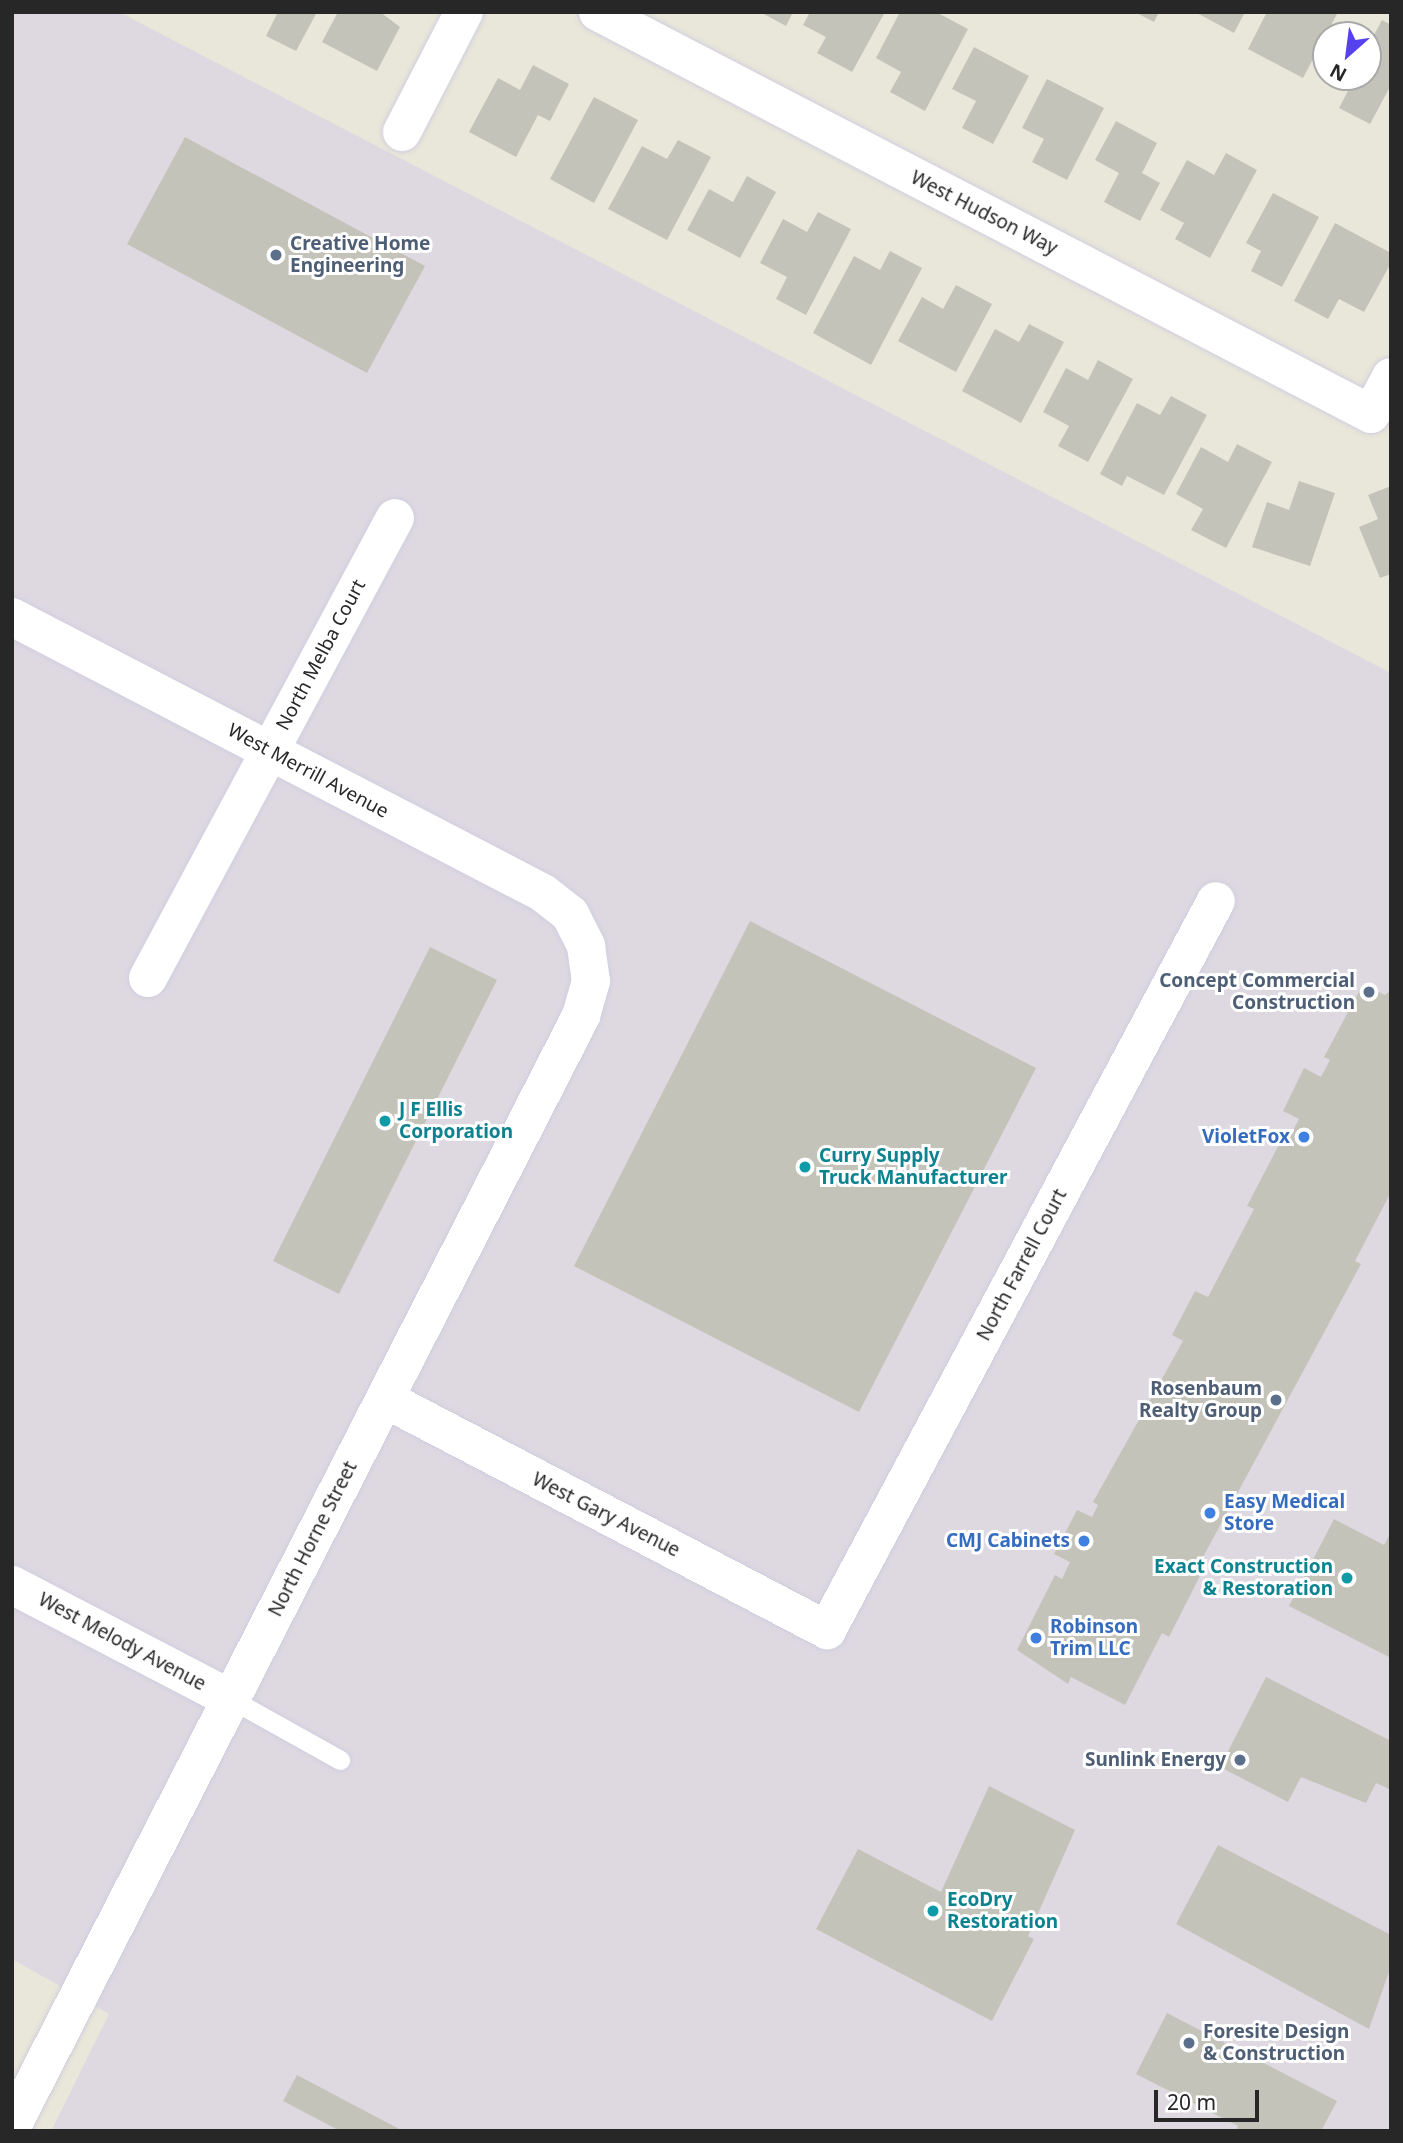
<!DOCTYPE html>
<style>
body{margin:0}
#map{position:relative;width:1403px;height:2143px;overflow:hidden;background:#e9e7d9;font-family:"Noto Sans",sans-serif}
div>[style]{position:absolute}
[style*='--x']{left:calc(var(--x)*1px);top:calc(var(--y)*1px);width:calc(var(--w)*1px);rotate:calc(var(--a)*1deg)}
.industrial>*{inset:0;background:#ded9e1}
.building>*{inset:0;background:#c4c3b9}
.roads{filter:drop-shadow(0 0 2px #d0cedf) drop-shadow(0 0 2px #d0cedf)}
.service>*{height:19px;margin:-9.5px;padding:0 9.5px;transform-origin:9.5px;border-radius:9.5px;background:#fff}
.minor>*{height:38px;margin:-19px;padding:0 19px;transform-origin:19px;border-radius:19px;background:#fff}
.tertiary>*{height:38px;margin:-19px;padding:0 19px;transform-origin:19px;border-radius:19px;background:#fff}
.dots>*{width:19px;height:19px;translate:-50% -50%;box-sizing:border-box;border:4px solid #fff;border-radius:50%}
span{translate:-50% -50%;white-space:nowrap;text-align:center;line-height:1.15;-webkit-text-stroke:6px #fff;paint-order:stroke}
.street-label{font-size:19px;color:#272727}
.service-label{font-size:19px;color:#4e5e75;font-weight:700}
.left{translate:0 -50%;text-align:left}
.right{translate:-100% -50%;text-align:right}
.culture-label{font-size:19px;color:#0d838f;font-weight:700}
.shop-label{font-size:19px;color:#366cbe;font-weight:700}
.frame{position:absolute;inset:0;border:14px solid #272727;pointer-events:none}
.north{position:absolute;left:1312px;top:21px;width:70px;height:70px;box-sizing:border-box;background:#fff;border:2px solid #a9a9a9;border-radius:50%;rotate:208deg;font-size:19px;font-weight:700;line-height:28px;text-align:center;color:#272727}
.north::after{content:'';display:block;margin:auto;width:24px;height:32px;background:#5541ee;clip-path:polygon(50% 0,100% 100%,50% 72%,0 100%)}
.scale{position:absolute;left:1154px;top:2090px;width:105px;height:32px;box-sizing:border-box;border:4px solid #272727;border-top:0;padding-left:9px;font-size:21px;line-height:24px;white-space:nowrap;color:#272727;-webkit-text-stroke:5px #fff;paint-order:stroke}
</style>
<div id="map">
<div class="industrial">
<i style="clip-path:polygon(12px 12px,119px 12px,1391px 673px,1391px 2131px,51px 2131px,109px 2014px,12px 1959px)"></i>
</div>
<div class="building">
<i style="clip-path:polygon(278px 12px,317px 12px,296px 51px,266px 36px)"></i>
<i style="clip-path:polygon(338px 12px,380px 12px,400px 27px,377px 71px,322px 42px)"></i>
<i style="clip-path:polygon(760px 12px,793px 12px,786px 26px)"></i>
<i style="clip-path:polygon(810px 12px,885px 12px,852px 72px,817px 53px,826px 37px,803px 25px)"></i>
<i style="clip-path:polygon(900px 12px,936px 12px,968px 29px,925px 111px,890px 92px,901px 72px,876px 58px)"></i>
<i style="clip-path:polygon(1135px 12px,1159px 12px,1154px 22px)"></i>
<i style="clip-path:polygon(1195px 12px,1245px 12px,1234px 33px)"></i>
<i style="clip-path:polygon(1267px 12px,1338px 12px,1303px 78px,1248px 49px)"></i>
<i style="clip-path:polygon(1382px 20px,1391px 25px,1391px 85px,1370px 124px,1339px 108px,1350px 87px,1332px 77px,1368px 77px,1368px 35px,1344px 35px,1349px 25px,1373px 37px)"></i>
<i style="clip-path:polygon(974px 47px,1029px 76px,993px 144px,962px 128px,976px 101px,952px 89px)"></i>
<i style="clip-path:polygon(533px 65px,569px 84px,550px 121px,538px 115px,516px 157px,469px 132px,498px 78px,520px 90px)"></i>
<i style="clip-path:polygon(1047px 79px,1104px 108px,1067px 180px,1032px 162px,1044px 139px,1022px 128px)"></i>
<i style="clip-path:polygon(594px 97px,638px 120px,594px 203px,550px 179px)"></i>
<i style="clip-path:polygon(1116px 121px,1157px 143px,1142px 173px,1160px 183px,1140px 221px,1104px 202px,1119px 173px,1095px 160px)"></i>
<i style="clip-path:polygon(185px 137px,425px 266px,367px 373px,127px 244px)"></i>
<i style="clip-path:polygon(678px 140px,711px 157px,667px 240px,608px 209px,642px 146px,667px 159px)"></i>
<i style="clip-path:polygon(1226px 153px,1257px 170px,1210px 258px,1175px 239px,1184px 223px,1160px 210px,1187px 160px,1214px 175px)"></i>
<i style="clip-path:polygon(747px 176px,776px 192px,740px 258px,687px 230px,709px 189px,733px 202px)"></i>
<i style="clip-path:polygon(1273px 193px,1319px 217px,1282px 287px,1251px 271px,1261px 251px,1246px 243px)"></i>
<i style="clip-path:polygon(818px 212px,851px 229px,806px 315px,776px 299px,787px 277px,760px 263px,783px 219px,807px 232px)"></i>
<i style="clip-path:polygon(1335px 223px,1391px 253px,1391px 263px,1364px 312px,1339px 299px,1328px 319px,1294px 301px)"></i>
<i style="clip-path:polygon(890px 251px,922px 268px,871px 365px,813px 333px,854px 256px,880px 270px)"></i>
<i style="clip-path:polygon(956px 285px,992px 304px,956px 372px,898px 341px,922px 297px,943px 309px)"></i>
<i style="clip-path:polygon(1029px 324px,1064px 342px,1021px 423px,962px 391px,995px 329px,1019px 342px)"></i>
<i style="clip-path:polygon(1098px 360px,1133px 379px,1088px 462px,1058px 446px,1069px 426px,1043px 412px,1066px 368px,1088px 380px)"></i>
<i style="clip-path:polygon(1171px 396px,1207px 415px,1164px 495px,1127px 476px,1122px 486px,1100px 474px,1137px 403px,1160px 415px)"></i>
<i style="clip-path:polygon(1237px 444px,1272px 462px,1226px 548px,1191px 530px,1203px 509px,1176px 494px,1201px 447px,1228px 462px)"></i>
<i style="clip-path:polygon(1299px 481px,1335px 493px,1310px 566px,1252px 547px,1267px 502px,1289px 510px)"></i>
<i style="clip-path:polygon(1391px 486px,1391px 574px,1380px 578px,1359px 527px,1378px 519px,1368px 495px)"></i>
<i style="clip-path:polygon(750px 921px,1036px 1068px,859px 1412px,574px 1266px)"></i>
<i style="clip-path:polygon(430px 947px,497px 980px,339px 1294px,273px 1261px)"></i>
<i style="clip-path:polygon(1363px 984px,1385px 995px,1391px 990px,1391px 1192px,1355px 1261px,1361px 1264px,1203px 1557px,1208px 1560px,1169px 1637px,1162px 1633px,1125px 1705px,1071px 1677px,1068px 1684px,1017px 1650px,1055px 1575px,1062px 1579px,1070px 1562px,1054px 1554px,1077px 1510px,1092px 1517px,1098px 1505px,1093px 1502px,1183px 1341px,1172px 1335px,1195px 1291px,1208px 1297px,1254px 1209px,1247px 1206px,1285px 1133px,1290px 1136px,1299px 1119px,1283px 1111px,1304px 1068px,1321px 1077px,1330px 1060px,1324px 1057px)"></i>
<i style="clip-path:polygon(1334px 1519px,1384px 1545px,1391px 1532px,1391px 1658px,1289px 1606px)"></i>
<i style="clip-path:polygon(1266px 1677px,1391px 1741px,1391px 1790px,1376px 1783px,1366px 1803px,1301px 1777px,1288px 1802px,1220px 1767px)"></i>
<i style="clip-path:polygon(989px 1786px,1075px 1830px,1028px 1936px,1034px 1939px,992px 2021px,816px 1929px,858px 1849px,941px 1892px)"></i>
<i style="clip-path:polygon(1218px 1845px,1391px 1935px,1391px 1966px,1369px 2029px,1176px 1924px)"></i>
<i style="clip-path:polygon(1167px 2013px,1337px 2101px,1321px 2131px,1236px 2131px,1238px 2126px,1136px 2074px)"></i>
<i style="clip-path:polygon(297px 2075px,403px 2131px,340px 2131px,283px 2101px)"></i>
</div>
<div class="roads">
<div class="service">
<i style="--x:231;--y:1699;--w:125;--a:29.2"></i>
</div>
<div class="minor">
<i style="--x:598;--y:12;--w:871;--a:27.48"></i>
<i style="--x:1371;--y:414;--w:42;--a:-61.6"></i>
<i style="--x:402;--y:132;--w:135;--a:-62.7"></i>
<i style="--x:148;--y:978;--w:522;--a:-61.77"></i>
<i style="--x:385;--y:1399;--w:499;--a:27.6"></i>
<i style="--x:827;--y:1630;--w:826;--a:-61.92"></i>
<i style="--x:12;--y:1585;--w:247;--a:27.5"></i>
</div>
<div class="tertiary">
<i style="--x:12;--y:617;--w:598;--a:27.46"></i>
<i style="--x:543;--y:893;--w:34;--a:38"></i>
<i style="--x:570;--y:914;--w:36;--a:63"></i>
<i style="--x:586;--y:946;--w:35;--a:82"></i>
<i style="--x:591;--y:981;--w:36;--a:106"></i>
<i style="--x:581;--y:1016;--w:1247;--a:117.14"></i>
</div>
</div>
<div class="dots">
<i style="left:276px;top:255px;background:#5c6f8a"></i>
<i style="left:1369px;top:992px;background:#5c6f8a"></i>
<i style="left:385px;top:1121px;background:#0f9aa8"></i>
<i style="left:1304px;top:1137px;background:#3f7fe0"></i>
<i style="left:805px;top:1167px;background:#0f9aa8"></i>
<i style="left:1276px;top:1400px;background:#5c6f8a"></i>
<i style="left:1210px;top:1513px;background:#3f7fe0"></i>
<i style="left:1084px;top:1541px;background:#3f7fe0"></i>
<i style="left:1347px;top:1578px;background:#0f9aa8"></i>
<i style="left:1036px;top:1638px;background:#3f7fe0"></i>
<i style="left:1240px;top:1760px;background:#5c6f8a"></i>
<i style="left:933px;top:1911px;background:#0f9aa8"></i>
<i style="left:1189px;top:2043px;background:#5c6f8a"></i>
</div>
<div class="street-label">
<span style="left:984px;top:213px;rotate:27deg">West Hudson Way</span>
<span style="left:321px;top:655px;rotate:-62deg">North Melba Court</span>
<span style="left:308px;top:771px;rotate:28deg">West Merrill Avenue</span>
<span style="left:1022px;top:1265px;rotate:-62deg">North Farrell Court</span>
<span style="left:606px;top:1515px;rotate:27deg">West Gary Avenue</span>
<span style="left:313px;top:1539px;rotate:-63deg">North Horne Street</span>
<span style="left:122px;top:1642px;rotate:28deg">West Melody Avenue</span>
</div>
<div class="service-label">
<span class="left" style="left:290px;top:255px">Creative Home<br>Engineering</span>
<span class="right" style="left:1355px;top:992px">Concept Commercial<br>Construction</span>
<span class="right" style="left:1262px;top:1400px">Rosenbaum<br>Realty Group</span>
<span class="right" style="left:1226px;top:1760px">Sunlink Energy</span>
<span class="left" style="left:1203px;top:2043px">Foresite Design<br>&amp; Construction</span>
</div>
<div class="culture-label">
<span class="left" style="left:399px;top:1121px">J F Ellis<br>Corporation</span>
<span class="left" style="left:819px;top:1167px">Curry Supply<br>Truck Manufacturer</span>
<span class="right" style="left:1333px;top:1578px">Exact Construction<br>&amp; Restoration</span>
<span class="left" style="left:947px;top:1911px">EcoDry<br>Restoration</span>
</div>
<div class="shop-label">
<span class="right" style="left:1290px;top:1137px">VioletFox</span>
<span class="left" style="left:1224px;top:1513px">Easy Medical<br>Store</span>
<span class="right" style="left:1070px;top:1541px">CMJ Cabinets</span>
<span class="left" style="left:1050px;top:1638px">Robinson<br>Trim LLC</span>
</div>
<div class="frame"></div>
<div class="north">N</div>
<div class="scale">20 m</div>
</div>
